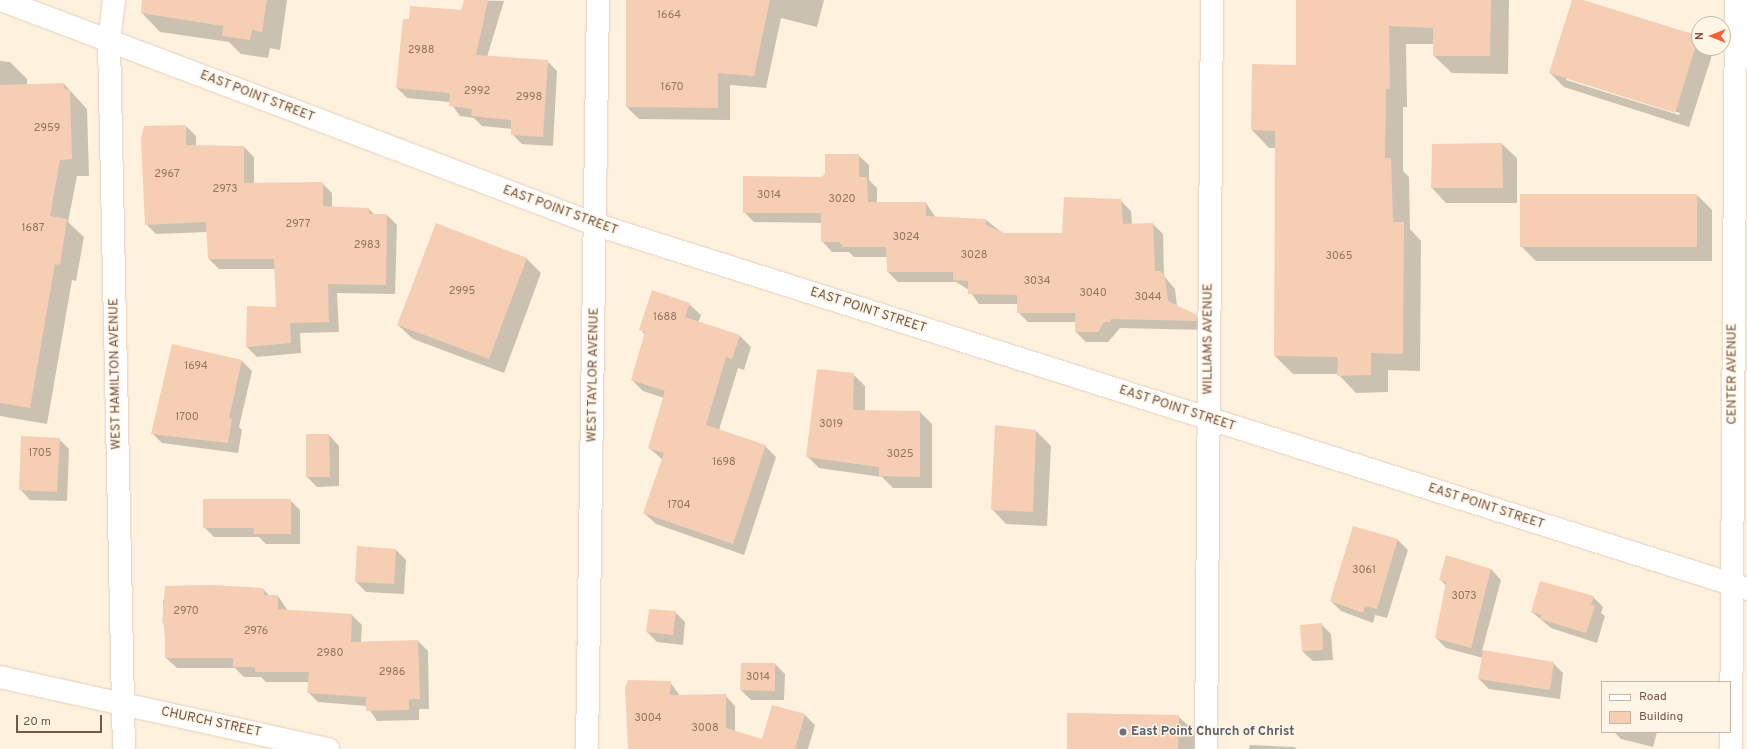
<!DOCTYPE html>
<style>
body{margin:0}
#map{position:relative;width:1747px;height:749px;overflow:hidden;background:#fef2de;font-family:Overpass,sans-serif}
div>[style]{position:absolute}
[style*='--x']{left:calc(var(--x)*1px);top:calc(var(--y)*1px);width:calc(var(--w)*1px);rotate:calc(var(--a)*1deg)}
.shadow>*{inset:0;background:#0003}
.building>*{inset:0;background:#f6ceb3}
.roads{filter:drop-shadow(0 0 1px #e5cfbd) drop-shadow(0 0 1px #e5cfbd)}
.minor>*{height:22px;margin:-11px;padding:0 11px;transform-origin:11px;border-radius:11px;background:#fff}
.dots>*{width:11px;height:11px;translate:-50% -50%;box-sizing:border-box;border:2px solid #fff5e7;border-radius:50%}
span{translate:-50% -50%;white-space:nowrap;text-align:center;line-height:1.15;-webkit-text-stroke:3px #fff5e7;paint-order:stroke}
.number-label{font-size:11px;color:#977460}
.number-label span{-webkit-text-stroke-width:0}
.street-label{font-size:13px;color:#775644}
.worship-label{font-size:13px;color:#5b616d;font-weight:700}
.left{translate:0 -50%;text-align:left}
.legend{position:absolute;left:1601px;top:681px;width:130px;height:52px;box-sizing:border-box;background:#fff5e7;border:1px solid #c9b5a6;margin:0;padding:5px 7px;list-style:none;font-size:12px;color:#775644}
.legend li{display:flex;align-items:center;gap:8px;height:20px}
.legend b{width:20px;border:1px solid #c9b5a6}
.north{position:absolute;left:1691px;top:16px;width:40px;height:40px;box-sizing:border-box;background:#fff5e7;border:1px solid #c9b5a6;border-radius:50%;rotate:270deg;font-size:11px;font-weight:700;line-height:16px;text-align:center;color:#775644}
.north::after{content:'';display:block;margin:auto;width:14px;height:18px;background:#f56137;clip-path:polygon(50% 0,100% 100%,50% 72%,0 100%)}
.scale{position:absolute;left:16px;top:715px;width:86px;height:18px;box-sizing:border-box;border:2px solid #775644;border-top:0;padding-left:5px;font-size:12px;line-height:14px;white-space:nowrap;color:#775644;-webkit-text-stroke:3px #fff5e7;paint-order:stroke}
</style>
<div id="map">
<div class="shadow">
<i style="clip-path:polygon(144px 0,287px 0,280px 50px,270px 48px,268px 58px,241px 54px,229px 42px,160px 32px,142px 13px)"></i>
<i style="clip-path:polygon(465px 0,504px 1px,487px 57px,547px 61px,557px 71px,553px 146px,522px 144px,512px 134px,512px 129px,482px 126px,474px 118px,460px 116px,450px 102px,407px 98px,397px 88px,462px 11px)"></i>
<i style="clip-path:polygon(627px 0,824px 0,817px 27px,781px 18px,766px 88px,730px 85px,730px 120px,639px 119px,627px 107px)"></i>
<i style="clip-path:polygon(1297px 0,1509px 0,1508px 74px,1452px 73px,1434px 56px,1434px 44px,1406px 44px,1407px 107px,1403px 107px,1403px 171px,1409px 177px,1410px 229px,1421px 241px,1420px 371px,1388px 370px,1388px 392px,1356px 393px,1338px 374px,1293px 374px,1275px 356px,1276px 148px,1269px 148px,1252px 130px,1297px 66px)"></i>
<i style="clip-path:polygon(evenodd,1573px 0,1698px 37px,1699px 48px,1713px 52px,1689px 127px,1564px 87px,1550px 73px,1573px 0,1566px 77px,1680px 113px,1679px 115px,1566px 80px,1566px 77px)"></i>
<i style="clip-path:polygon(0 61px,10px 62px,27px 79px,27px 85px,64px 84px,87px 109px,89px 176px,77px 176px,68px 222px,84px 237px,76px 281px,72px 280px,47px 424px,0 416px)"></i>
<i style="clip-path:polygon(186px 126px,196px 136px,196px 146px,244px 147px,254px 157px,254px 184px,322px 183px,332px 193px,332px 208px,369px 209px,375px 215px,387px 215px,397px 225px,395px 294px,337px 293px,339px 332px,300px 333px,301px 353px,257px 357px,247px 347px,277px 308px,276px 269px,219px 269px,209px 259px,207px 232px,156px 234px,146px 224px)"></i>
<i style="clip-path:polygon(1502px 144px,1517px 158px,1517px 203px,1446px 203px,1432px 188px,1433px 145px)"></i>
<i style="clip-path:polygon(858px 155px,869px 165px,869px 180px,877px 188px,877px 203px,926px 203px,936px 218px,986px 220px,1004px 234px,1063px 234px,1120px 200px,1131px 211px,1132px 224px,1153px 224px,1163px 234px,1164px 276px,1175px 289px,1177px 306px,1196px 316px,1207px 330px,1120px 328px,1108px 342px,1086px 342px,1076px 332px,1076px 322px,1028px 322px,1018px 312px,1018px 304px,979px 304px,969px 290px,956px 282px,898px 282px,888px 272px,888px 257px,854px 257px,849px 252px,832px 252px,822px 241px,822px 223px,754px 222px,744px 212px,821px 178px)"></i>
<i style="clip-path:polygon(1521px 195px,1697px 195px,1712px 210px,1712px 261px,1536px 261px,1521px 246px)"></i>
<i style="clip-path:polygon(527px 259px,541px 273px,504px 373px,413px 339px,398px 325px)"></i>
<i style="clip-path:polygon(689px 304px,701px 315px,698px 323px,740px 336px,751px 347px,744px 370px,738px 368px,719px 430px,765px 446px,776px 457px,744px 555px,656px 524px,644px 513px,663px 460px,649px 448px,664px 398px,643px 391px,632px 380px,645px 335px,641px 330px)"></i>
<i style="clip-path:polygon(242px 361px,252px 371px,239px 427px,242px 430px,238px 453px,162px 443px,152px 433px)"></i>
<i style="clip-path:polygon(853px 374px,865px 386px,865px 411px,920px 412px,932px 424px,932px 488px,893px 488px,882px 477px,819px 468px,807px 456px)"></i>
<i style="clip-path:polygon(1036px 431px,1051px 446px,1047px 526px,1006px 524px,992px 509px)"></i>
<i style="clip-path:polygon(329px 435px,339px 446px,339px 486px,317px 487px,307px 477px)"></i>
<i style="clip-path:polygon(59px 439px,69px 449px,67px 501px,30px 500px,20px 489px)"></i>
<i style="clip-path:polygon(290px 500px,300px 510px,300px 544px,266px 544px,259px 537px,214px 537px,204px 527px)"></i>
<i style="clip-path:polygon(1398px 540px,1408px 550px,1387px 618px,1375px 615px,1373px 623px,1341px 611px,1331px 601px)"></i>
<i style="clip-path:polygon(358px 547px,396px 550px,406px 560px,404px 594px,366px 592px,356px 582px)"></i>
<i style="clip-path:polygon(1491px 569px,1501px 580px,1482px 651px,1553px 663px,1563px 673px,1560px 699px,1489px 689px,1479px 679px,1483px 658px,1446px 648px,1436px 638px,1446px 586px,1440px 579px)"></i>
<i style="clip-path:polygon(263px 589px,270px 596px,278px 596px,288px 611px,352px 615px,362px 625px,361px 642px,418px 641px,428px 651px,429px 709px,419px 709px,419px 720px,377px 721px,367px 706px,318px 702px,308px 692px,309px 682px,266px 682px,261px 677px,244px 677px,235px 668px,177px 668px,166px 658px,163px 600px)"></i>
<i style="clip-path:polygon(1593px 597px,1603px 607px,1601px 613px,1605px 616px,1597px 643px,1551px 628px,1532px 612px)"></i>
<i style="clip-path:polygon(675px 612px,685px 622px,683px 645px,657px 642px,647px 632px)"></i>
<i style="clip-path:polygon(1321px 624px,1331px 634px,1333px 660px,1313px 661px,1302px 651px)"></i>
<i style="clip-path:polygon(775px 664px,785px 674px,784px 700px,751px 700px,741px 690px)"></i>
<i style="clip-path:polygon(670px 682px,680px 696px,725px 695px,735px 706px,735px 732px,763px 740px,805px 715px,815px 725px,808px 749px,629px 749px)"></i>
<i style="clip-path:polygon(1178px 716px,1197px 734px,1196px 749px,1068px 749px)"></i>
<i style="clip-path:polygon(1614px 732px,1657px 732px,1653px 747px,1621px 739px)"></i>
<i style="clip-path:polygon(1250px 745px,1294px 747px,1297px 749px,1249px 749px)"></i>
</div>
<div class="building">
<i style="clip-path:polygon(142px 0,267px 0,262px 32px,252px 30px,250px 40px,222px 36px,223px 26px,141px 13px)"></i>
<i style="clip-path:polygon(464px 0,488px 0,476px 55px,548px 60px,543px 137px,511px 135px,511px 120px,471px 116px,472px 109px,449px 106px,450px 93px,396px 88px,403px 19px,409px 19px,410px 6px,461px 10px)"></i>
<i style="clip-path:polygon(626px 0,770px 0,754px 76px,718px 73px,718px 108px,626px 107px)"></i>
<i style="clip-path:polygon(1296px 0,1491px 0,1490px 56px,1433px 56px,1433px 28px,1389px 26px,1390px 89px,1386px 89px,1385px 158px,1391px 158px,1393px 222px,1404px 222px,1403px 354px,1371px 353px,1371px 375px,1337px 376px,1338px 357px,1274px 356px,1275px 131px,1251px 130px,1252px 64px,1296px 65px)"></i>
<i style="clip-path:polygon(1572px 0,1583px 0,1699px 36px,1675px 113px,1549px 73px)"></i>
<i style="clip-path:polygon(64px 83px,64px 88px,70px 91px,72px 159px,60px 160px,50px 216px,67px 219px,60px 265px,55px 264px,30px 408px,0 403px,0 85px)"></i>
<i style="clip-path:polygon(186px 125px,186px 145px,244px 146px,244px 183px,323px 182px,323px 206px,369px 208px,369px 214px,387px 214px,386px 285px,328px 284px,329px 322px,290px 323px,291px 343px,246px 347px,247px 306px,276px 307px,274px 259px,208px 259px,206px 222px,145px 225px,141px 139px,144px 126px)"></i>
<i style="clip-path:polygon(1502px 143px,1503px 188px,1431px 188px,1432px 144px)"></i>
<i style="clip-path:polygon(825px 154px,859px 154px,859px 177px,867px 177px,868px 202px,926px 202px,926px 216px,986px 219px,986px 225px,1004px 233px,1062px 233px,1064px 197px,1121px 199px,1123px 224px,1153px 223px,1155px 271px,1161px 271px,1165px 278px,1168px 301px,1197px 315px,1197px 321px,1111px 319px,1111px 322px,1104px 322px,1098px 332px,1075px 332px,1075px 313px,1017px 313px,1017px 295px,968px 294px,968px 281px,953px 280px,953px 272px,887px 272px,886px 247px,843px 247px,839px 242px,821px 242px,821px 213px,743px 213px,743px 176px,821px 177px,825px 174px)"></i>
<i style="clip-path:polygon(1520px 194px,1697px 194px,1697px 247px,1520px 247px)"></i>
<i style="clip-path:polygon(436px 223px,527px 258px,489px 359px,397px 325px)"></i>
<i style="clip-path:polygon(652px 290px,690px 303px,685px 317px,740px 335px,732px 359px,726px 357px,706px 425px,766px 445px,733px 544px,643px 513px,664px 453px,648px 448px,665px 391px,631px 380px,645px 332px,639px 330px)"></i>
<i style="clip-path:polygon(172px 344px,242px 360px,229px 418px,232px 419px,228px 443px,151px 434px)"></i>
<i style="clip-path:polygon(817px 369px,854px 373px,853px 410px,920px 411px,920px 477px,879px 476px,879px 467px,806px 457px)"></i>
<i style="clip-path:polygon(995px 425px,1036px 430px,1033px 512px,991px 510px)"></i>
<i style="clip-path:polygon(306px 434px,329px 434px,330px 477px,306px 477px)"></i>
<i style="clip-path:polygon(21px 436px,60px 438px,57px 492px,19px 490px)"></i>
<i style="clip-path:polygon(203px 499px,291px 499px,291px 534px,254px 534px,254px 528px,203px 528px)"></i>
<i style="clip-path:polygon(1353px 526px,1398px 539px,1377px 609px,1365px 606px,1363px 613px,1330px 601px)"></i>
<i style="clip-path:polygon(357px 546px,396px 549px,394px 584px,355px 582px)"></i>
<i style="clip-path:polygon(1446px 555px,1491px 569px,1471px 648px,1435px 638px,1446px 582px,1439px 580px)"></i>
<i style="clip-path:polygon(1540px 581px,1594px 596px,1591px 605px,1595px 606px,1586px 633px,1540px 619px,1541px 615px,1531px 612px)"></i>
<i style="clip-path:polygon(211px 585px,263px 588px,264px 595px,278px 595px,278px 609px,352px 614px,351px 642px,418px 640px,420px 699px,409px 699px,409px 710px,366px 711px,366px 697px,307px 693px,309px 672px,255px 672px,255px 667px,233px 667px,233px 658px,165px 658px,165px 624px,162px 623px,165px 586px)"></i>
<i style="clip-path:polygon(649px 609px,676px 611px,673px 635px,646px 632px)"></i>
<i style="clip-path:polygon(1322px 623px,1323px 650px,1302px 651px,1300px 625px)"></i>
<i style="clip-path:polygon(1483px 650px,1554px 662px,1550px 690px,1478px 679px)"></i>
<i style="clip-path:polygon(741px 663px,775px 663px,775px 691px,740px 690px)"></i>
<i style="clip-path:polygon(628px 680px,671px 681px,670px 695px,726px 694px,726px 728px,762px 739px,772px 705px,805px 714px,795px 749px,628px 749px,625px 688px)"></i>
<i style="clip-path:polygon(1067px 713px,1179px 715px,1178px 749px,1067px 749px)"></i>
</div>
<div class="roads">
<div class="minor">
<i style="--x:1;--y:0;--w:637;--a:20.68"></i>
<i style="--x:597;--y:225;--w:1206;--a:17.56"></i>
<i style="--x:114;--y:0;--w:41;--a:97"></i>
<i style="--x:109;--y:41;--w:708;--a:88.79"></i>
<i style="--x:0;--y:677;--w:336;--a:12.4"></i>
<i style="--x:587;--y:749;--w:749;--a:-89.16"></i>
<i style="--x:1206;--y:749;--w:749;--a:-89.54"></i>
<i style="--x:1731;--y:749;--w:749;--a:-89.62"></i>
</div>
</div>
<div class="dots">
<i style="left:1123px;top:732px;background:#6b7280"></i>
</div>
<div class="number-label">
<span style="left:669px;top:15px">1664</span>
<span style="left:421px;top:50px">2988</span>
<span style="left:672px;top:87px">1670</span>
<span style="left:477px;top:91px">2992</span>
<span style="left:529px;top:97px">2998</span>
<span style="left:47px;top:128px">2959</span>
<span style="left:167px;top:174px">2967</span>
<span style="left:225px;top:189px">2973</span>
<span style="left:769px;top:195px">3014</span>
<span style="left:842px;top:199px">3020</span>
<span style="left:298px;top:224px">2977</span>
<span style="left:33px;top:228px">1687</span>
<span style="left:906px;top:237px">3024</span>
<span style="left:367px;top:245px">2983</span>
<span style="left:974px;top:255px">3028</span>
<span style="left:1339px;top:256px">3065</span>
<span style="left:1037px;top:281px">3034</span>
<span style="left:462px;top:291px">2995</span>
<span style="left:1093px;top:293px">3040</span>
<span style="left:1148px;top:297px">3044</span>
<span style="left:665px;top:317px">1688</span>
<span style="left:196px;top:366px">1694</span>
<span style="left:187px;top:417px">1700</span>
<span style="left:831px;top:424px">3019</span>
<span style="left:40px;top:453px">1705</span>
<span style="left:900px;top:454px">3025</span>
<span style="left:724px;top:462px">1698</span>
<span style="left:679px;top:505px">1704</span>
<span style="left:1364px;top:570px">3061</span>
<span style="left:1464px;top:596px">3073</span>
<span style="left:186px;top:611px">2970</span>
<span style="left:256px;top:631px">2976</span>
<span style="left:330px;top:653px">2980</span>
<span style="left:392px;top:672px">2986</span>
<span style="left:758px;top:677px">3014</span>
<span style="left:648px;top:718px">3004</span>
<span style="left:705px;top:728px">3008</span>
</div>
<div class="street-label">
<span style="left:257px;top:97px;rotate:21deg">EAST POINT STREET</span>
<span style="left:560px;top:211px;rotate:20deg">EAST POINT STREET</span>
<span style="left:868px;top:311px;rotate:18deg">EAST POINT STREET</span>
<span style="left:1209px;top:339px;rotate:-90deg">WILLIAMS AVENUE</span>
<span style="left:116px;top:374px;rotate:-91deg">WEST HAMILTON AVENUE</span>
<span style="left:1733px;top:374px;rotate:-90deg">CENTER AVENUE</span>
<span style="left:594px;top:375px;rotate:-89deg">WEST TAYLOR AVENUE</span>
<span style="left:1177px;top:409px;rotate:18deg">EAST POINT STREET</span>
<span style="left:1486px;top:507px;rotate:18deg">EAST POINT STREET</span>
<span style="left:211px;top:723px;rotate:12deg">CHURCH STREET</span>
</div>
<div class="worship-label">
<span class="left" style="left:1131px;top:732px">East Point Church of Christ</span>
</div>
<ul class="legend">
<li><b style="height:5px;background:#fff"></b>Road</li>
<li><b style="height:11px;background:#f6ceb3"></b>Building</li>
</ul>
<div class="north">N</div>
<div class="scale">20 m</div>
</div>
